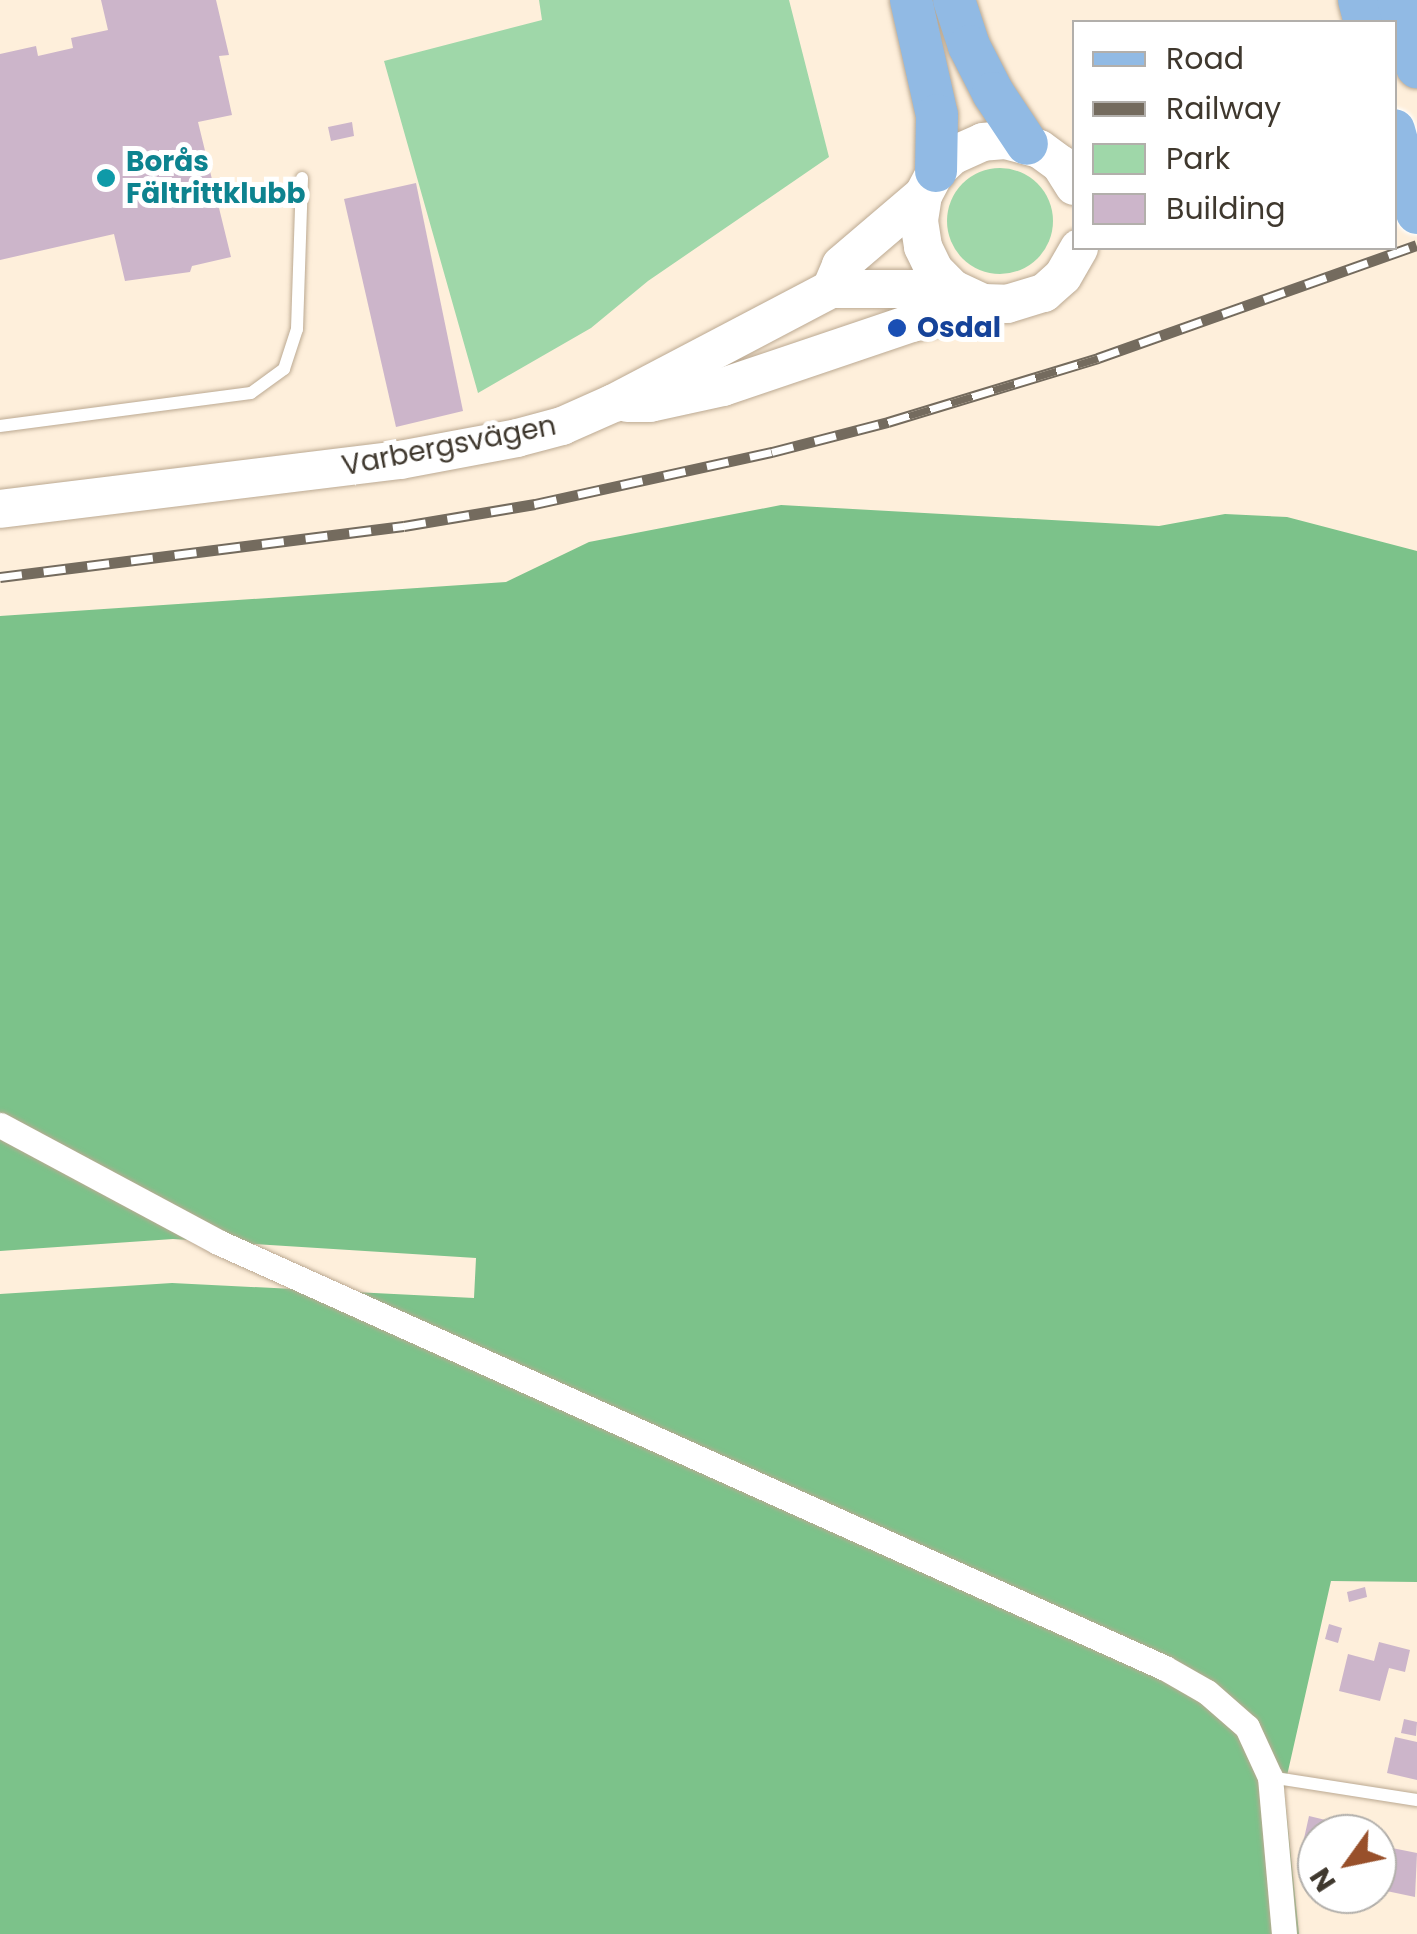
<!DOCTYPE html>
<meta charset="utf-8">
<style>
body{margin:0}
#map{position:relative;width:1417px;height:1934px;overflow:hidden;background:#feefdb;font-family:Poppins,sans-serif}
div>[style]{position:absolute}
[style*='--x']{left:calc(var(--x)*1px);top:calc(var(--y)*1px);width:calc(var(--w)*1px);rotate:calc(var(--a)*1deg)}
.green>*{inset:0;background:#9fd7a9}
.round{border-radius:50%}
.forest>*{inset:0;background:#7cc28a}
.building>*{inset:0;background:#ccb5ca}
.roads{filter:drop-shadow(0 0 2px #bba992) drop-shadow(0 0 2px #bba992)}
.lane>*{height:12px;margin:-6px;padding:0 6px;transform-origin:6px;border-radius:6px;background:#fff}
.street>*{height:25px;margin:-12.5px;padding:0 12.5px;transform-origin:12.5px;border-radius:12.5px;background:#fff}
.secondary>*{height:38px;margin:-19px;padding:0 19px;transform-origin:19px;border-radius:19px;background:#fff}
.primary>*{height:42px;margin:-21px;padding:0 21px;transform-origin:21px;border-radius:21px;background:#91bae4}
.rail>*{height:11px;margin-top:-5.5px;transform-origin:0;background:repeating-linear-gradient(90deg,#fff 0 22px,#746b5e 0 44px);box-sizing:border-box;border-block:2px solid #746b5e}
.bridges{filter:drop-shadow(0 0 2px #fff) drop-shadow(0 0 2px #fff)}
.primary-bridge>*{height:42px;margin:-21px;padding:0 21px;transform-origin:21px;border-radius:21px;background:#91bae4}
.dots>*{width:28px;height:28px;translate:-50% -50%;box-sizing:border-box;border:5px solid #fff;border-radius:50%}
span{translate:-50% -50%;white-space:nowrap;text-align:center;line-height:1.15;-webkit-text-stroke:10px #fff;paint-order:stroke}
.culture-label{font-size:28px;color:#0d838f;font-weight:700}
.left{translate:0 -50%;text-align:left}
.transit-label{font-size:28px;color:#164399;font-weight:700}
.street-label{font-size:28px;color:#3f382e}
.legend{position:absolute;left:1072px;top:20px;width:325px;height:230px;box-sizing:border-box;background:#fff;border:2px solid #b2afab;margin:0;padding:12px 18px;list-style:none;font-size:30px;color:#3f382e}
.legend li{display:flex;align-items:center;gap:20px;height:50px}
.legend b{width:50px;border:2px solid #b2afab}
.north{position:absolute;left:1297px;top:1814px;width:100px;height:100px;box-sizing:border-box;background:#fff;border:2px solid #b2afab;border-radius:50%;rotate:237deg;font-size:28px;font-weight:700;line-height:40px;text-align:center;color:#3f382e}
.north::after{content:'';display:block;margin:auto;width:35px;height:45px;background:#98502b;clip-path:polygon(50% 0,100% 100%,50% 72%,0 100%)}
</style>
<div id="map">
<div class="green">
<i style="clip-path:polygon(539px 0,789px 0,829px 157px,648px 281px,591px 328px,478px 393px,384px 61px,542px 20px)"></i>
<i class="round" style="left:947px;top:168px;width:106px;height:106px"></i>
</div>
<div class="forest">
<i style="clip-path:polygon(781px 505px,1159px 526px,1225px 514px,1287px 517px,1417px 551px,1417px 1582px,1331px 1581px,1284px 1789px,1299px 1934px,0 1934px,0 1294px,172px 1283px,474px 1298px,476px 1258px,173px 1239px,0 1251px,0 616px,506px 582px,589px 542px)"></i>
</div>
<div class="building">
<i style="clip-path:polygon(101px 0,216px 0,229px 55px,219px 56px,232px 115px,198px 122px,231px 257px,192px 266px,190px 272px,125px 281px,114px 234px,0 260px,0 54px,36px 46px,38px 56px,73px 48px,71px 38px,108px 30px)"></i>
<i style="clip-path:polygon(352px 122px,354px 136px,331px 141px,328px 127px)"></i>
<i style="clip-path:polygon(416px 183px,463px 411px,396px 427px,344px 199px)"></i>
<i style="clip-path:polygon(1365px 1587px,1367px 1597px,1349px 1602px,1347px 1592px)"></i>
<i style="clip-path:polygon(1329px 1624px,1342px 1628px,1338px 1643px,1325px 1639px)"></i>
<i style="clip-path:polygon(1379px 1642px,1410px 1650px,1405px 1672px,1389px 1668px,1380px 1701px,1339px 1691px,1348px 1654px,1374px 1661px)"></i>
<i style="clip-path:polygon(1404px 1719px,1417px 1722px,1416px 1736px,1401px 1733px)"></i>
<i style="clip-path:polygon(1395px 1737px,1417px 1742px,1417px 1780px,1387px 1773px)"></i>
<i style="clip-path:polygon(1309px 1816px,1334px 1822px,1331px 1834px,1317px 1834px,1317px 1856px,1301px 1852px)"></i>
<i style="clip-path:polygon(1377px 1845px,1417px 1853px,1415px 1897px,1377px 1889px)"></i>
<i style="clip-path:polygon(1333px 1894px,1373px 1894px,1371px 1903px)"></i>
</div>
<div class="roads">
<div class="lane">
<i style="--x:0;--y:426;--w:253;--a:-7.5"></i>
<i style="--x:251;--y:393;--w:41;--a:-36"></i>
<i style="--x:284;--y:369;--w:42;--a:-72"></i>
<i style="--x:297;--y:329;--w:151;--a:-88.1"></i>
<i style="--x:1270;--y:1777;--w:149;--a:8.9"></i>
</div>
<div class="street">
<i style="--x:0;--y:1125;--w:247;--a:28.2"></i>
<i style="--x:218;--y:1242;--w:1038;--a:24.22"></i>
<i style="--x:1165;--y:1668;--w:48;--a:29.7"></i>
<i style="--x:1207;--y:1692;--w:53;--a:41.2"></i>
<i style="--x:1247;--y:1727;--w:55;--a:65.3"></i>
<i style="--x:1270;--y:1777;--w:158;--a:84.9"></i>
</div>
<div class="secondary">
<i style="--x:1074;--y:186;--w:26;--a:-122"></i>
<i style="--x:1060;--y:164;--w:26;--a:-144"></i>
<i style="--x:1039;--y:149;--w:35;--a:-165"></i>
<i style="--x:1005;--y:140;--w:22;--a:175"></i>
<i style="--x:983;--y:142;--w:34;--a:156"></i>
<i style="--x:952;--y:156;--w:22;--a:137"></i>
<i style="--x:936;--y:171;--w:27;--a:118"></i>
<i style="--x:923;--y:195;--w:26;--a:99"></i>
<i style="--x:919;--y:221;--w:26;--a:81"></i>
<i style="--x:923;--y:247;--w:25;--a:64"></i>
<i style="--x:934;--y:270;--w:27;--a:45"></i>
<i style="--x:953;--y:289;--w:33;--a:25"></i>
<i style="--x:983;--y:303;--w:24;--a:2"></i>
<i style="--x:1007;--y:304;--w:39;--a:-17"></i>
<i style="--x:1044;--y:293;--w:25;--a:-42"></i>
<i style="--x:1063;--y:276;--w:32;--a:-60"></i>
<i style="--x:831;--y:289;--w:26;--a:-67"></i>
<i style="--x:841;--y:265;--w:108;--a:-40.5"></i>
<i style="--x:627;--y:403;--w:23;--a:0"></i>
<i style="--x:650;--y:403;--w:75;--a:-12.4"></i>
<i style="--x:723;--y:387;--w:200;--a:-18.7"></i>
<i style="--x:912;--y:323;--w:78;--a:-12.6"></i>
<i style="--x:0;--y:509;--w:403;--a:-7"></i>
<i style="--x:400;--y:460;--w:119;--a:-10.6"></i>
<i style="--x:517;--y:438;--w:47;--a:-14.9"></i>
<i style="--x:562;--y:426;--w:57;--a:-23.9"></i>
<i style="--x:614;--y:403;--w:245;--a:-27.7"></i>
<i style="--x:831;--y:289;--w:122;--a:0"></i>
</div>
<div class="primary">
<i style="--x:911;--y:0;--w:118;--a:77.3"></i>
<i style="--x:937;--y:115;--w:56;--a:91"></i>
<i style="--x:954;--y:0;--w:48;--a:71.9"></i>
<i style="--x:969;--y:46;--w:53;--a:62.9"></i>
<i style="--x:993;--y:93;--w:61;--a:56.3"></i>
<i style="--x:1359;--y:0;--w:23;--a:75"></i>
<i style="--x:1398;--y:0;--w:70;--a:74.2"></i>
</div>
</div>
<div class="rail">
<i style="--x:0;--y:577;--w:407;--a:-7.2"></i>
<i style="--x:404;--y:526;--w:133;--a:-9.5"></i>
<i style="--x:535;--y:504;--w:243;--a:-12.4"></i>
<i style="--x:772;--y:452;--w:120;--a:-14.5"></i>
<i style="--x:888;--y:422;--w:220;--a:-16.9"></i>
<i style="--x:1098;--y:358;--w:338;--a:-19.5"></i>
</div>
<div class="bridges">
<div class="primary-bridge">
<i style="--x:1394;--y:130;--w:86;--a:74.5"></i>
</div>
</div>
<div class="dots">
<i style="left:106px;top:178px;background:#0f9aa8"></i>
<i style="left:897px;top:328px;background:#1a4fb4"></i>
</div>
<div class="culture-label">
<span class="left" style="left:126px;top:178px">Borås<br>Fältrittklubb</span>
</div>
<div class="transit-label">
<span class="left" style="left:917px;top:328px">Osdal</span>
</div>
<div class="street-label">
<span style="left:449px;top:446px;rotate:-11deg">Varbergsvägen</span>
</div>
<ul class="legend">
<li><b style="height:12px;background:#91bae4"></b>Road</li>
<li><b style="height:12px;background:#746b5e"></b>Railway</li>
<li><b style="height:28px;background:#9fd7a9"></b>Park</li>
<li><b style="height:28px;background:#ccb5ca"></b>Building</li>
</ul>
<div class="north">N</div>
</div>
